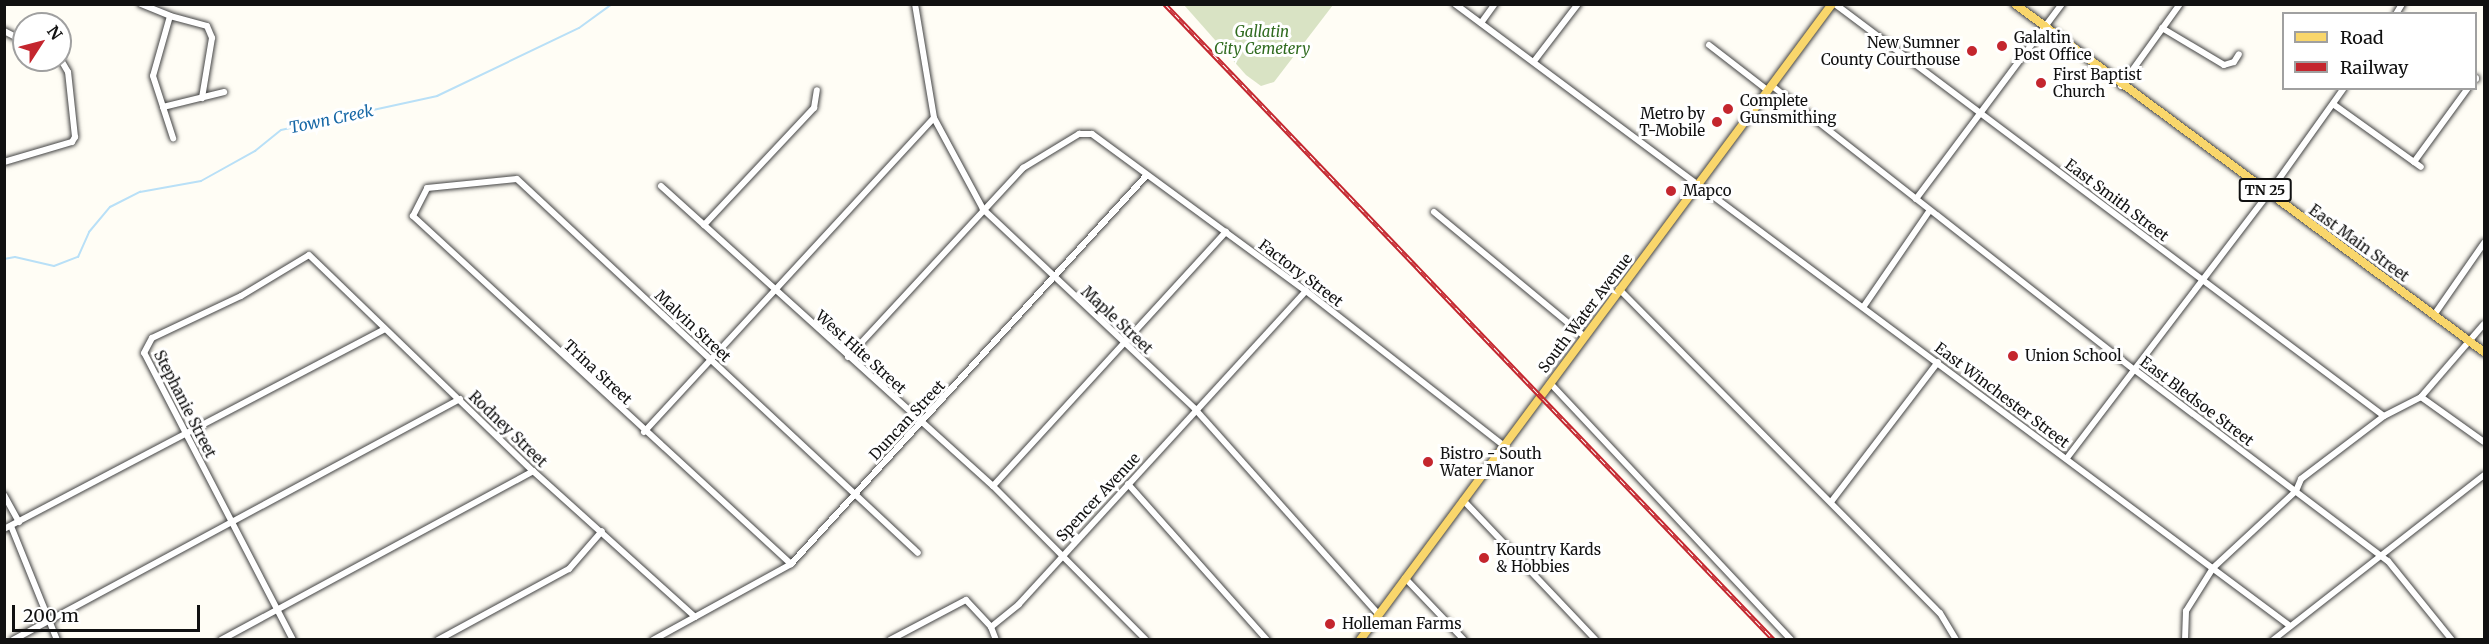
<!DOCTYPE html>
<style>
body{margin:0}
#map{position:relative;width:2489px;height:644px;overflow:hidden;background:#fffdf5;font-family:Merriweather,serif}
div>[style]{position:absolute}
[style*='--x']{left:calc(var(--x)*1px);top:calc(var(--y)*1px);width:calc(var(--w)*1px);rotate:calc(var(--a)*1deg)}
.cemetery>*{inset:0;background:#d9e3c4}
.stream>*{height:2px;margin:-1px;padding:0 1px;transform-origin:1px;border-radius:1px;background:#b9e0f7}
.roads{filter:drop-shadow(0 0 2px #444) drop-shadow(0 0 2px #444)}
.minor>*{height:6px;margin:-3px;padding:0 3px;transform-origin:3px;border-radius:3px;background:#fff}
.major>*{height:8px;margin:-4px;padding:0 4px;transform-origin:4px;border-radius:4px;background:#f9d66b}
.rail>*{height:4.5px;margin-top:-2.25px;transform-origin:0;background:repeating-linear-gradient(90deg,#fff 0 7px,#c4262e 0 14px);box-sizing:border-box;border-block:2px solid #c4262e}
.dots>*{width:16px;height:16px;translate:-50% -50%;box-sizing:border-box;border:3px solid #fff;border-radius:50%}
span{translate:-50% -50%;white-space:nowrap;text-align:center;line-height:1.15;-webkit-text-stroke:6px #fff;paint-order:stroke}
.shield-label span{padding:2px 4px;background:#fff;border:2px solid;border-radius:4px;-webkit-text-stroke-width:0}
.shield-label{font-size:14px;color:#111;font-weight:700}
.park-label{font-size:15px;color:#2f6b1f;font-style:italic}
.poi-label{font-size:15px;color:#111}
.left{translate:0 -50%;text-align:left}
.right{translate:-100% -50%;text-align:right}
.street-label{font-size:15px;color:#111}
.water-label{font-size:16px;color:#1768a6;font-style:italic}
.frame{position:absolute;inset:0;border:6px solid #111;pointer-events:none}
.legend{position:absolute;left:2282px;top:12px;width:195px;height:78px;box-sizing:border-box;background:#fff;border:2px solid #a0a0a0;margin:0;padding:8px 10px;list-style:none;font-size:18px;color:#111}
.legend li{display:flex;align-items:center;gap:12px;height:30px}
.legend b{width:30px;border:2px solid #a0a0a0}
.north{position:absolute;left:12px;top:12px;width:60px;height:60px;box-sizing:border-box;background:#fff;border:2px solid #a0a0a0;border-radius:50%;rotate:54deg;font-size:16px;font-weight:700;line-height:24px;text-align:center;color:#111}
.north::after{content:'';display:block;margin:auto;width:21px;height:27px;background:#c4262e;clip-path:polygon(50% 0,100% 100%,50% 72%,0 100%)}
.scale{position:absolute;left:12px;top:605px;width:188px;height:27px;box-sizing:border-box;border:3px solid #111;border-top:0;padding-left:8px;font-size:18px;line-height:21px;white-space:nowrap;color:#111;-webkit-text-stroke:4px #fff;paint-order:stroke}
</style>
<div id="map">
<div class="cemetery">
<i style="clip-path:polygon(1184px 5px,1333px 5px,1274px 82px,1261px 86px,1246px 75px)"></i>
</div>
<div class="stream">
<i style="--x:4;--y:259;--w:11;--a:-10"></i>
<i style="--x:15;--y:257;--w:40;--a:13"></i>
<i style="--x:54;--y:266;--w:26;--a:-21"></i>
<i style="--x:78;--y:257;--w:27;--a:-66"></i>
<i style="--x:89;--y:232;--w:33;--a:-50"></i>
<i style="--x:110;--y:207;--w:34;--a:-27"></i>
<i style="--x:140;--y:192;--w:62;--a:-10.2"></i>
<i style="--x:201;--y:181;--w:62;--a:-29.1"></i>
<i style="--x:255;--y:151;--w:33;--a:-39"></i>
<i style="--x:281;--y:130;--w:160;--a:-12.3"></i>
<i style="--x:437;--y:96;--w:157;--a:-25.6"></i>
<i style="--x:579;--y:28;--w:41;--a:-36"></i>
</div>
<div class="roads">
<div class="minor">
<i style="--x:141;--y:4;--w:31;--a:22"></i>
<i style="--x:170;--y:16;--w:62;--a:105.8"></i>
<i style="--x:153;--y:76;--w:33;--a:72"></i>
<i style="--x:163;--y:107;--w:63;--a:-13.8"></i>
<i style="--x:915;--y:4;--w:116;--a:80.5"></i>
<i style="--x:934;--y:118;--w:103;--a:61.7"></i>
<i style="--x:983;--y:209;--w:291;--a:43.3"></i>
<i style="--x:1195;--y:409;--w:275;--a:48.2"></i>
<i style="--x:1455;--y:4;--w:1041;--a:36.68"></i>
<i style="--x:1835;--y:4;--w:686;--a:36.89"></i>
<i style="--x:2396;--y:14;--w:12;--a:-59"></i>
<i style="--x:170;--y:16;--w:38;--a:15"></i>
<i style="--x:207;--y:26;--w:13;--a:67"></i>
<i style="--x:212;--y:38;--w:61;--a:99.5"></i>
<i style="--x:1481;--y:23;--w:24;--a:-54"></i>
<i style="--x:2162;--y:28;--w:72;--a:30.8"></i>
<i style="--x:2224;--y:65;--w:10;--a:-17"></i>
<i style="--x:2234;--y:62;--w:9;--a:-58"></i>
<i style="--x:4;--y:31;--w:22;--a:27"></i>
<i style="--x:1709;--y:45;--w:73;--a:37.8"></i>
<i style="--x:1535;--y:60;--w:71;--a:-52.5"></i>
<i style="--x:2476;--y:79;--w:1;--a:-90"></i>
<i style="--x:1771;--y:85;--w:462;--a:38.1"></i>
<i style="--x:2135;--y:370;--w:317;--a:37.1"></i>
<i style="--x:2388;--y:561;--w:102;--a:51"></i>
<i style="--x:2121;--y:86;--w:101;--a:-54.3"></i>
<i style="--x:2333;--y:104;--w:108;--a:35.6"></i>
<i style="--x:163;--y:107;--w:33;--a:72"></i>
<i style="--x:4;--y:162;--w:71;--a:-16.4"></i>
<i style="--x:72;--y:142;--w:6;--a:-59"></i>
<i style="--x:75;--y:137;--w:65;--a:-96.1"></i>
<i style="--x:68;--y:72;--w:16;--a:-120"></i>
<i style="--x:2414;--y:162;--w:92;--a:-53.9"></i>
<i style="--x:661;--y:186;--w:447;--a:42.1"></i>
<i style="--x:993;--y:486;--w:217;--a:45.2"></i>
<i style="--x:1916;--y:199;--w:244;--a:-53.2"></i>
<i style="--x:1434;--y:212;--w:195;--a:39.6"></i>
<i style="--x:704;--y:225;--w:161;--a:-46.8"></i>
<i style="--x:814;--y:108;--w:18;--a:-81"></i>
<i style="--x:1619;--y:289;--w:456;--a:45.3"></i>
<i style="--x:1940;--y:613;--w:31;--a:59"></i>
<i style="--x:1864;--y:306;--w:116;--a:-55.5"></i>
<i style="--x:2434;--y:315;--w:88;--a:-55.2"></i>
<i style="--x:848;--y:357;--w:258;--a:-47.2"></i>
<i style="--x:1023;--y:168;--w:66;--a:-31.3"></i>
<i style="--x:1079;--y:134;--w:13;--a:0"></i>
<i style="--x:1092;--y:134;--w:265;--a:36.3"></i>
<i style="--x:1306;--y:291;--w:250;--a:38"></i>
<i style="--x:1550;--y:383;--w:352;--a:46.8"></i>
<i style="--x:2421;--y:397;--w:77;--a:35.5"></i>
<i style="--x:644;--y:432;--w:427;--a:-47.3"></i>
<i style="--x:2067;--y:458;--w:333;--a:-52.7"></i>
<i style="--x:2269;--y:193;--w:129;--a:-54.5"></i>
<i style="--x:1128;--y:484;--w:209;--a:48.3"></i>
<i style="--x:993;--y:486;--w:345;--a:-47.5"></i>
<i style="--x:4;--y:495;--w:31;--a:61"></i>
<i style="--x:1463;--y:500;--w:193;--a:46.5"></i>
<i style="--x:1831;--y:502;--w:176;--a:-52.6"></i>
<i style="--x:11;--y:526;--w:123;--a:68"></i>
<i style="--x:4;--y:529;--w:430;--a:-27.7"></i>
<i style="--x:791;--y:564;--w:514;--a:-137.37"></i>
<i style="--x:413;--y:216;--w:31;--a:-63"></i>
<i style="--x:427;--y:188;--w:90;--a:-5.7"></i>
<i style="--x:517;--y:179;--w:548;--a:43"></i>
<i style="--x:1405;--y:578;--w:86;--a:46.4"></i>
<i style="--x:991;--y:627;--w:36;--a:-39"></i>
<i style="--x:1019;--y:604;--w:425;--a:-47.5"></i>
<i style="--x:13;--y:640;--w:508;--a:-28.33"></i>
<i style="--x:221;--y:640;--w:355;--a:-28.4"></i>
<i style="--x:293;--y:640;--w:323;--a:-117.4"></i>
<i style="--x:144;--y:353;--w:17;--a:-62"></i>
<i style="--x:152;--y:338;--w:98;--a:-25.3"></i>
<i style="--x:241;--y:296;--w:79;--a:-31.1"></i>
<i style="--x:309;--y:255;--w:311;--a:44"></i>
<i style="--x:533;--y:471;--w:218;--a:42"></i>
<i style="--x:438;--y:640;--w:149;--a:-28.5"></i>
<i style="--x:569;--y:569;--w:50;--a:-49"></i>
<i style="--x:653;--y:640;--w:158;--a:-28.8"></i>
<i style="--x:791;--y:564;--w:527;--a:-47.54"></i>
<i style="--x:890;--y:640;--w:86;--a:-27.8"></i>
<i style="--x:966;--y:600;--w:37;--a:47"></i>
<i style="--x:991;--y:627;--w:14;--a:69"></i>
<i style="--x:2185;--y:640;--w:29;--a:-88"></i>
<i style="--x:2186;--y:611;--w:51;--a:-57.9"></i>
<i style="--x:2213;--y:568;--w:113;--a:-42.9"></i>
<i style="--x:2296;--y:491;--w:13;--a:-67"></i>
<i style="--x:2301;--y:479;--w:104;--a:-37.2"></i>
<i style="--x:2384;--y:416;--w:42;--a:-27.2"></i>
<i style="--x:2421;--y:397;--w:96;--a:-49.2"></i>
<i style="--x:2273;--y:640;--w:268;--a:-38"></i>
</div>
<div class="major">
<i style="--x:2015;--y:4;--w:584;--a:36.58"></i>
<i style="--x:1360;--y:640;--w:792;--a:-53.42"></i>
</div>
</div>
<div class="rail">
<i style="--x:1165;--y:4;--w:881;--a:46.24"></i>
</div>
<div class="dots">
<i style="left:2002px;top:46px;background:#c4262e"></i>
<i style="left:1972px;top:51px;background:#c4262e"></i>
<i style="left:2041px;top:83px;background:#c4262e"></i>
<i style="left:1728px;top:109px;background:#c4262e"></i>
<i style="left:1717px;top:122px;background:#c4262e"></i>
<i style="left:1671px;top:191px;background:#c4262e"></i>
<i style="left:2013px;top:356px;background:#c4262e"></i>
<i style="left:1428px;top:462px;background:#c4262e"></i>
<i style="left:1484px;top:558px;background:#c4262e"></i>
<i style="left:1330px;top:624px;background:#c4262e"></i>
</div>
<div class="shield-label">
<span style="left:2265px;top:190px">TN 25</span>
</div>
<div class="park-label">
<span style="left:1262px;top:40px">Gallatin<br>City Cemetery</span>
</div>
<div class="poi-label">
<span class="left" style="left:2014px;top:46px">Galaltin<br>Post Office</span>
<span class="right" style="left:1960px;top:51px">New Sumner<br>County Courthouse</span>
<span class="left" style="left:2053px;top:83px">First Baptist<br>Church</span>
<span class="left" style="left:1740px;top:109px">Complete<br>Gunsmithing</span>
<span class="right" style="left:1705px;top:122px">Metro by<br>T-Mobile</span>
<span class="left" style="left:1683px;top:191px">Mapco</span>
<span class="left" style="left:2025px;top:356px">Union School</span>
<span class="left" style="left:1440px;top:462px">Bistro - South<br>Water Manor</span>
<span class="left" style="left:1496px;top:558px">Kountry Kards<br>&amp; Hobbies</span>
<span class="left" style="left:1342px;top:624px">Holleman Farms</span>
</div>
<div class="street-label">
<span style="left:2117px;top:200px;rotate:37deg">East Smith Street</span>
<span style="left:2359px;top:243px;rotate:36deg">East Main Street</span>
<span style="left:1301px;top:273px;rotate:37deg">Factory Street</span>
<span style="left:1585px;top:313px;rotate:-53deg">South Water Avenue</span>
<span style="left:1117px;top:320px;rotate:43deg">Maple Street</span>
<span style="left:693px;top:326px;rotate:43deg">Malvin Street</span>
<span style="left:861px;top:352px;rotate:42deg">West Hite Street</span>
<span style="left:598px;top:372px;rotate:43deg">Trina Street</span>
<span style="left:2002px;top:395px;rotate:37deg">East Winchester Street</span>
<span style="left:2197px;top:401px;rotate:37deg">East Bledsoe Street</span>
<span style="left:185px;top:404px;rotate:63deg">Stephanie Street</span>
<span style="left:907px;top:420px;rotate:-47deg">Duncan Street</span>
<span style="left:508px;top:429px;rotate:44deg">Rodney Street</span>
<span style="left:1098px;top:497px;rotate:-47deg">Spencer Avenue</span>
</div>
<div class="water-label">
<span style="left:331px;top:119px;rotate:-12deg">Town Creek</span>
</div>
<div class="frame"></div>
<ul class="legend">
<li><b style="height:8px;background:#f9d66b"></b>Road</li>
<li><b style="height:8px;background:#c4262e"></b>Railway</li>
</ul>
<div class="north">N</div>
<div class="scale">200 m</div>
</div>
